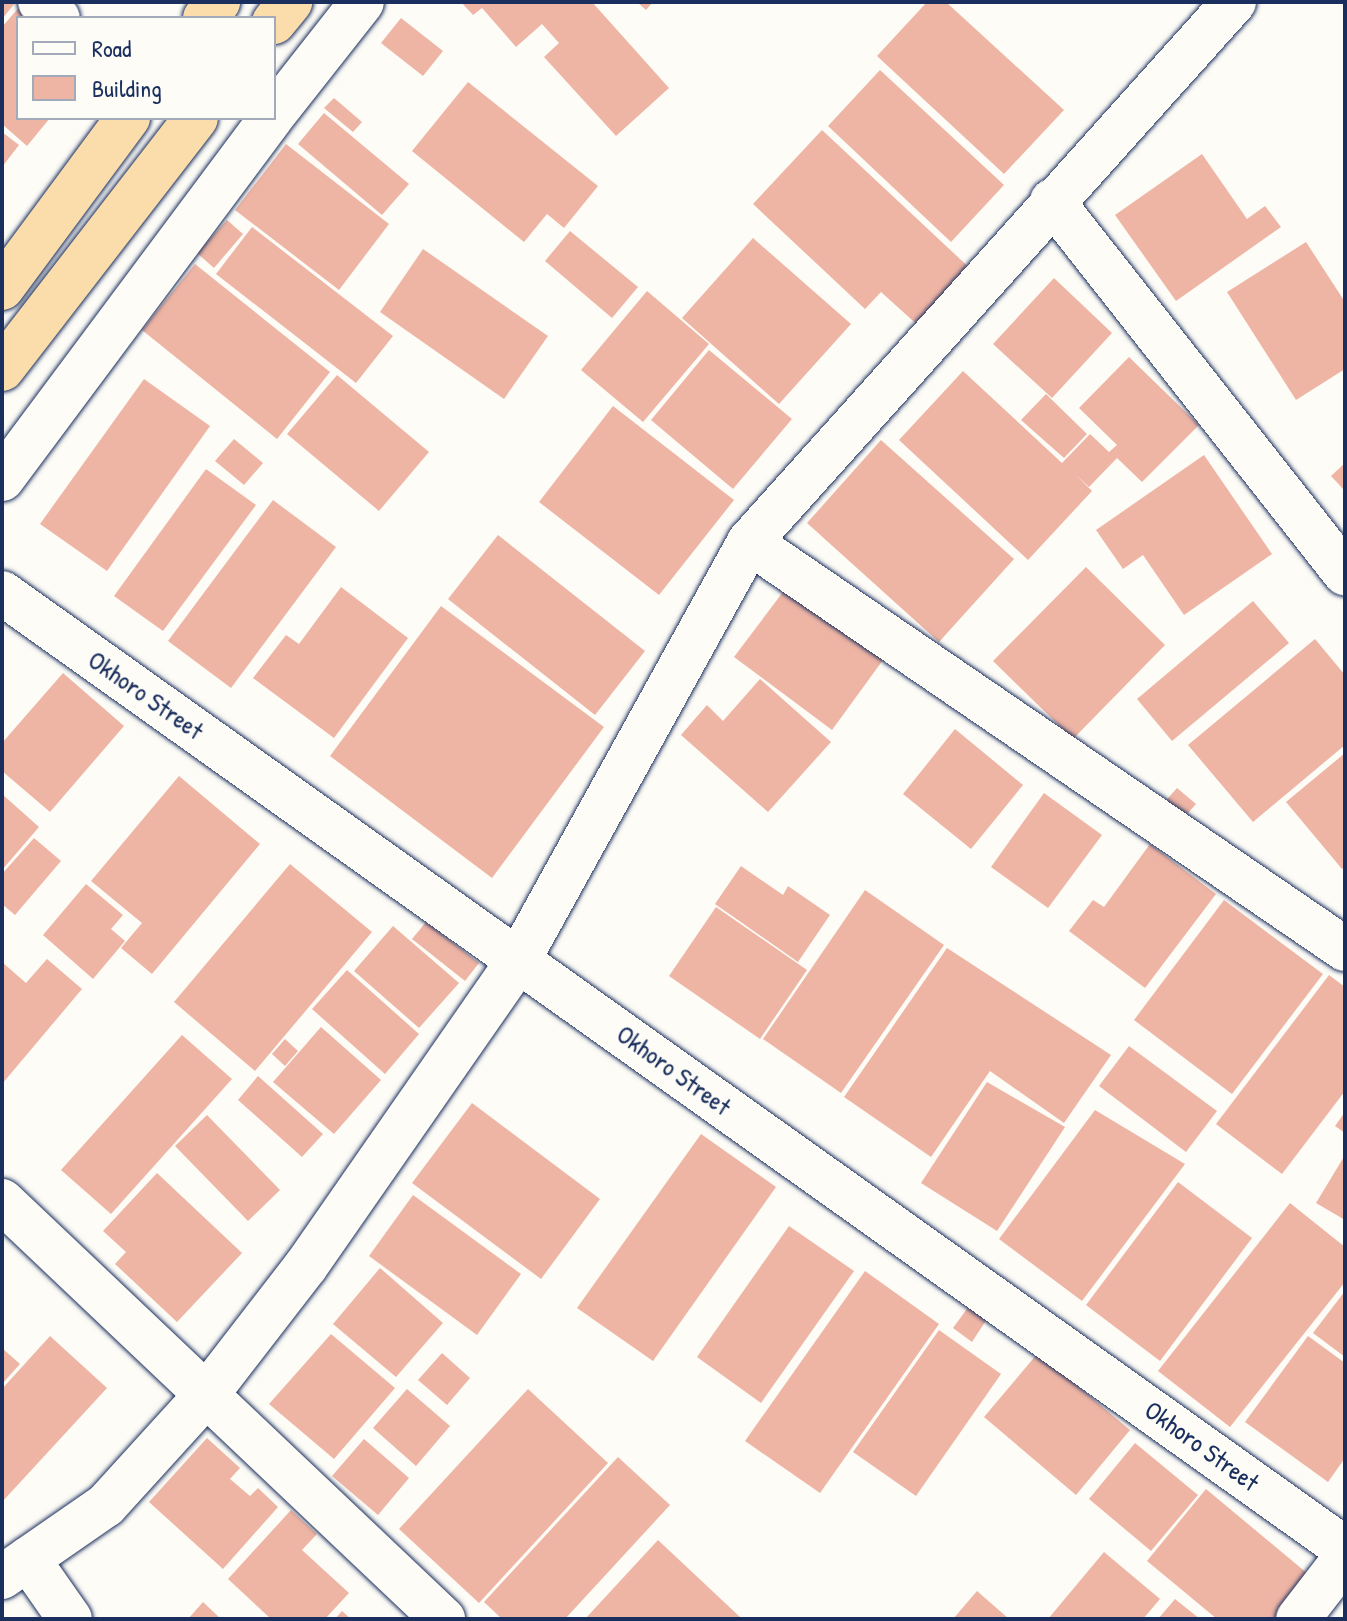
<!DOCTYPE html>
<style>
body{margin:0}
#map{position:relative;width:1347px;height:1621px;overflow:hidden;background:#fdfcf7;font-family:"Patrick Hand",sans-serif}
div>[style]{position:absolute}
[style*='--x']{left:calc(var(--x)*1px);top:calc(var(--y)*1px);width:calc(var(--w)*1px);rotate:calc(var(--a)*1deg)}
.building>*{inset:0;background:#eeb5a5}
.roads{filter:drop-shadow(0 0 2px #1b2f5e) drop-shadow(0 0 2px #1b2f5e)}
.minor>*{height:44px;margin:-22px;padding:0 22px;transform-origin:22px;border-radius:22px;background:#fdfcf7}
.tertiary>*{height:44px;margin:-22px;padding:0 22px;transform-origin:22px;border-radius:22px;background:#fdfcf7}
.trunk>*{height:44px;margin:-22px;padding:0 22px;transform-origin:22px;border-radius:22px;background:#faddab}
span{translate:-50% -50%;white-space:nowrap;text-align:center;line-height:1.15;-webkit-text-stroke:6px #fdfcf7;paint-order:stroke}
.street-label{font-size:26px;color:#1b2f5e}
.frame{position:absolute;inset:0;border:4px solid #1b2f5e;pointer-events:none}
.legend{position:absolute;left:16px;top:16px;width:260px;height:104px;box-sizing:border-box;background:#fdfcf7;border:2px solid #a3aaba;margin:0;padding:10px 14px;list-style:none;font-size:24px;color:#1b2f5e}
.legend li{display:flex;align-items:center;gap:16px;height:40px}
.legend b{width:40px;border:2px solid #a3aaba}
</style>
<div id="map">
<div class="building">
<i style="clip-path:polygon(2px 2px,16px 2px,2px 19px)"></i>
<i style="clip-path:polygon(461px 2px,592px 2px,669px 88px,616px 136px,544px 57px,559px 43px,542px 24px,516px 47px,482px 8px,473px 15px)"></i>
<i style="clip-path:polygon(637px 2px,653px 2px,646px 10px)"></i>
<i style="clip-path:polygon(927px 2px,946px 2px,1064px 110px,1004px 174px,877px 56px)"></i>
<i style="clip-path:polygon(22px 4px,38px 18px,18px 18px,18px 118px,50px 118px,27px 146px,2px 124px,2px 27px)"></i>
<i style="clip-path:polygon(401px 18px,443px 51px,423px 76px,381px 43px)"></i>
<i style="clip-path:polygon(880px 70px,1004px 185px,951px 242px,828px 126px)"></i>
<i style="clip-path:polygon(468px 82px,598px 186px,564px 228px,547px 214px,524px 242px,412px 151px)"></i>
<i style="clip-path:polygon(334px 98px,362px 122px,353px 132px,324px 108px)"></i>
<i style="clip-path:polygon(324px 113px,409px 184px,382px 215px,298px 144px)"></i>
<i style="clip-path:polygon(822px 130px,975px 273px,922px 329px,881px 292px,865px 309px,753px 204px)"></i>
<i style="clip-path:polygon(2px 132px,19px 145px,2px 167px)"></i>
<i style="clip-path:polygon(286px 144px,389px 224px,339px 290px,235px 210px)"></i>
<i style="clip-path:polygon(1202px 154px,1247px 219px,1265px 206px,1281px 227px,1176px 301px,1115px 215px)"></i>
<i style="clip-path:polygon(227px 220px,243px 234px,214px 268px,197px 253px)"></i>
<i style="clip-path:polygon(252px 227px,393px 336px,356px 383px,216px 274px)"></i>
<i style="clip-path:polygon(570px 231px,638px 287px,612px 318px,545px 261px)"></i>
<i style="clip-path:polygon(753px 238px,851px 324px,779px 404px,682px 318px)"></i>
<i style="clip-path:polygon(1306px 242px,1345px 302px,1345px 369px,1296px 400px,1227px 292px)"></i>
<i style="clip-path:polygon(423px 249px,548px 336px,504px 399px,380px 312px)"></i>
<i style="clip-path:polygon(195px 264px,330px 372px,277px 439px,142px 330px)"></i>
<i style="clip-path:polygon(1054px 278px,1112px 333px,1052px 398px,993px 344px)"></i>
<i style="clip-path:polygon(647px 291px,709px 344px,643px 422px,581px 370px)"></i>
<i style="clip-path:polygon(709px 350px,792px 419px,733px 489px,651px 420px)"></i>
<i style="clip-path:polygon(1129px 357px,1199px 425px,1142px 482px,1117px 458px,1089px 487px,1075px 474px,1092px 491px,1028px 560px,899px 440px,963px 371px,1062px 463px,1090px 434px,1109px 452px,1117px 445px,1079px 408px)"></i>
<i style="clip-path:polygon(337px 375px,429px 452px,379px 511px,287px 434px)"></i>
<i style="clip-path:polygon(144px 379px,210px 426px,107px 571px,40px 524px)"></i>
<i style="clip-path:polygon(1046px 394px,1087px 434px,1064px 458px,1021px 420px)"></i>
<i style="clip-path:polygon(613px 406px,734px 500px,659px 595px,539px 502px)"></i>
<i style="clip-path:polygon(234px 439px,263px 463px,244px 485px,215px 461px)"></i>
<i style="clip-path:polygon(881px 440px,1014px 559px,939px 642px,807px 523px)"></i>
<i style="clip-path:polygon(1204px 455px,1272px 554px,1184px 615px,1143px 555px,1123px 569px,1096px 530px)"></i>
<i style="clip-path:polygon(1345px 463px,1345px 491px,1331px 476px)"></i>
<i style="clip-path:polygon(206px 469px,256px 505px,163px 631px,114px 596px)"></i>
<i style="clip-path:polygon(273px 500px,336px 547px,231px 688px,168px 641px)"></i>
<i style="clip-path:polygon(498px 535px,645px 651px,595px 715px,448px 599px)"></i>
<i style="clip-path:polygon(1086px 567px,1165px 645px,1073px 739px,993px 661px)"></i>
<i style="clip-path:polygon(341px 587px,408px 638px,334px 738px,253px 678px,286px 635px,299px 644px)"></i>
<i style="clip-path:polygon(786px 588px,883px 660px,832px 730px,734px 657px)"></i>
<i style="clip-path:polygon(1253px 601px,1289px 643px,1172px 741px,1137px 699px)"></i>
<i style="clip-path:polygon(441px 606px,604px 727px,492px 878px,330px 756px)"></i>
<i style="clip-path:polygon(1315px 639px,1345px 675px,1345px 745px,1253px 822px,1188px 745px)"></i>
<i style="clip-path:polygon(63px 673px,124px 726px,50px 812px,2px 771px,2px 743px)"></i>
<i style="clip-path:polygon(760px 679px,831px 742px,768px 812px,681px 735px,707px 705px,723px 721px)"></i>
<i style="clip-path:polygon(955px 729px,1023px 785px,971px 849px,903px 794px)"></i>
<i style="clip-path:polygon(1345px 753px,1345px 866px,1342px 869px,1286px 802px)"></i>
<i style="clip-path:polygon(179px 776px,260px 844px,152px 974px,121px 948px,142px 923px,91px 881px)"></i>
<i style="clip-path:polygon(1177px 788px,1196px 804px,1181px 821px,1162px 805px)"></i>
<i style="clip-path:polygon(1044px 793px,1102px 835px,1048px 908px,991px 867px)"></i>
<i style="clip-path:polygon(2px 794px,39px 827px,2px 870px)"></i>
<i style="clip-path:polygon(34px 838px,61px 861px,15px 915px,2px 904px,2px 874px)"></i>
<i style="clip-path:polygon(1150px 844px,1216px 894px,1145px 988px,1069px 931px,1093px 900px,1104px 907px)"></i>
<i style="clip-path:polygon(290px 864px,372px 932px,255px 1071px,174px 1002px)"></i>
<i style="clip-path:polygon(741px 866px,783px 895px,788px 886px,830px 915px,798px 962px,715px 904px)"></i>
<i style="clip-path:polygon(86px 884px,123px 915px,111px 929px,125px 941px,93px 979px,43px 935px)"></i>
<i style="clip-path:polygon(865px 890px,944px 945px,841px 1093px,763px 1039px)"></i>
<i style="clip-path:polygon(1224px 900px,1323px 974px,1232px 1094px,1134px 1020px)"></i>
<i style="clip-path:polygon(716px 907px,807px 970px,760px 1039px,669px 976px)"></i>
<i style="clip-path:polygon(426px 922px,479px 963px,465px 981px,412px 939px)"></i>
<i style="clip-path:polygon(393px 926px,459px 983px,419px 1028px,354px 971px)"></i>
<i style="clip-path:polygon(947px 948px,1111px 1055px,1064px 1123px,990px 1071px,931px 1157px,844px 1097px)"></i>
<i style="clip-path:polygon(47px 959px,82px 989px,2px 1084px,2px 962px,26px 983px)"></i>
<i style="clip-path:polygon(347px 970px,419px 1034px,385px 1074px,312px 1009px)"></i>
<i style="clip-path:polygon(1329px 975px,1345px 987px,1345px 1091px,1282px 1174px,1216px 1124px)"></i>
<i style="clip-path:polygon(321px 1027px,381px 1080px,334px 1134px,273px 1082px)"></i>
<i style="clip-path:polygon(182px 1035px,232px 1079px,111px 1214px,61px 1170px)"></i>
<i style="clip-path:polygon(285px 1039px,298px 1051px,285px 1066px,272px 1054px)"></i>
<i style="clip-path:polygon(1129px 1046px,1217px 1111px,1186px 1152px,1099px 1086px)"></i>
<i style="clip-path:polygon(258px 1076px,323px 1134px,302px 1157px,238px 1100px)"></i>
<i style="clip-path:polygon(987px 1082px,1065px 1127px,997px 1231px,921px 1183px)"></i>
<i style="clip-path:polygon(472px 1103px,600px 1199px,541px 1279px,412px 1183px)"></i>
<i style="clip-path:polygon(1095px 1110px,1185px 1164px,1082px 1301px,999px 1239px)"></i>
<i style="clip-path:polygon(1345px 1112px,1345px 1133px,1335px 1126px)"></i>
<i style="clip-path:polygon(207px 1115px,280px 1190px,248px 1221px,175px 1146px)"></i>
<i style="clip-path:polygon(701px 1134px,776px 1187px,653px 1361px,577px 1308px)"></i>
<i style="clip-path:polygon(1345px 1155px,1345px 1220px,1316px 1203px)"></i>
<i style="clip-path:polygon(157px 1173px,242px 1253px,177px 1322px,115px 1264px,126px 1252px,103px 1231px)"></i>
<i style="clip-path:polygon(1178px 1182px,1252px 1238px,1160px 1361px,1086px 1305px)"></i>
<i style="clip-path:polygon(413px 1195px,521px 1274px,477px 1335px,369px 1256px)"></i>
<i style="clip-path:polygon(1290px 1203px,1345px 1247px,1345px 1282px,1230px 1427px,1158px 1371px)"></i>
<i style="clip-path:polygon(789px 1226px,854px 1271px,761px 1403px,697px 1357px)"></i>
<i style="clip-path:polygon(380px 1268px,443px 1323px,396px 1377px,333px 1324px)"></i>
<i style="clip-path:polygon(865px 1271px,939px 1324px,820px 1493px,745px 1441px)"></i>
<i style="clip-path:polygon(1345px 1291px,1345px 1357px,1313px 1333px)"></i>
<i style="clip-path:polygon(969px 1306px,987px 1319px,972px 1342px,953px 1328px)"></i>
<i style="clip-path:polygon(939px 1330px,1001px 1374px,916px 1496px,853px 1452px)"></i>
<i style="clip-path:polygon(331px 1334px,395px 1388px,334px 1459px,269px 1404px)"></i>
<i style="clip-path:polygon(50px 1336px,107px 1388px,2px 1502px,2px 1389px)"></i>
<i style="clip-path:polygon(1308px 1336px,1345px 1363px,1345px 1458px,1328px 1482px,1245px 1422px)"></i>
<i style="clip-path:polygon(2px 1348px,20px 1364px,2px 1384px)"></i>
<i style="clip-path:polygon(442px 1353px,470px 1378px,447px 1405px,418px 1380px)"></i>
<i style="clip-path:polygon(1038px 1353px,1130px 1430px,1076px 1495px,984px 1417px)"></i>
<i style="clip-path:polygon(407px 1389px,450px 1426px,416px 1466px,373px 1428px)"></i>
<i style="clip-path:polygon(528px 1389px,608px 1463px,479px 1603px,399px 1529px)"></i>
<i style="clip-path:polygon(207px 1438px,240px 1468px,230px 1479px,250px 1496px,258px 1488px,278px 1507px,223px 1569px,149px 1502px)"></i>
<i style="clip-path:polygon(364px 1439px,409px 1478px,378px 1515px,332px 1476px)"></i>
<i style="clip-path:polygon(1135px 1443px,1198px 1495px,1151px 1551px,1089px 1499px)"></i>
<i style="clip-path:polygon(618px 1457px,670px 1505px,565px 1619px,502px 1619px,484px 1602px)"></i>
<i style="clip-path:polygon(1206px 1489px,1314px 1579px,1281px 1619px,1217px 1619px,1147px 1561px)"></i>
<i style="clip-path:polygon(291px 1510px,317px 1534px,302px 1550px,349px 1593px,325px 1619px,271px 1619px,228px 1579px)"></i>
<i style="clip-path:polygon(658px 1540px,740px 1617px,738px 1619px,585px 1619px)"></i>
<i style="clip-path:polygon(1104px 1552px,1160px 1599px,1143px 1619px,1048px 1619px)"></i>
<i style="clip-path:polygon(977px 1591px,1009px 1619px,953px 1619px)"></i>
<i style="clip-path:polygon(1175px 1599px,1200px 1619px,1158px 1619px)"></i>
<i style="clip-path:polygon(203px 1602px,221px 1619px,188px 1619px)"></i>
<i style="clip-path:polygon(342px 1611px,351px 1619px,335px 1619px)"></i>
</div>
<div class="roads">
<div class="minor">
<i style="--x:40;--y:2;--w:24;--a:42"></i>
<i style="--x:274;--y:114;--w:142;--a:-51.8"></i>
<i style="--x:1052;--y:201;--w:474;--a:51.8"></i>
<i style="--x:2;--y:479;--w:450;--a:-53.3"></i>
<i style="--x:749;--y:542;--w:722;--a:34.33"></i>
<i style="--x:2;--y:1201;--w:608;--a:43.47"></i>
<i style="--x:28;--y:1559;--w:73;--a:55"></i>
<i style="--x:2;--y:1577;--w:126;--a:-34.7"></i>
<i style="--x:106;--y:1505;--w:150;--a:-47.7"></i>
<i style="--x:207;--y:1394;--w:162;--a:-52.3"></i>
<i style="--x:306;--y:1266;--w:374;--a:-55.2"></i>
<i style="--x:519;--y:959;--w:476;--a:-61.1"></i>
<i style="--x:749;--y:542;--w:726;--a:-48.07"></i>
<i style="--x:1298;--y:1619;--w:77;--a:-52.4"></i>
</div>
<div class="tertiary">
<i style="--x:2;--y:593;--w:1649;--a:35.44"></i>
</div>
<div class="trunk">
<i style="--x:205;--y:18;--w:21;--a:-51"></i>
<i style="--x:274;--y:22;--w:26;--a:-51"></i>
<i style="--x:2;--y:288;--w:212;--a:-53.5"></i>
<i style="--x:2;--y:369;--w:317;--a:-52.3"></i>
</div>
</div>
<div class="street-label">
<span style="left:146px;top:695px;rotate:35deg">Okhoro Street</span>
<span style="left:674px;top:1070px;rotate:36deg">Okhoro Street</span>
<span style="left:1202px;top:1446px;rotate:36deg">Okhoro Street</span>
</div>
<div class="frame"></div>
<ul class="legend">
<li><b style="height:10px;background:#fdfcf7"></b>Road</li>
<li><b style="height:22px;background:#eeb5a5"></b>Building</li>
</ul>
</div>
